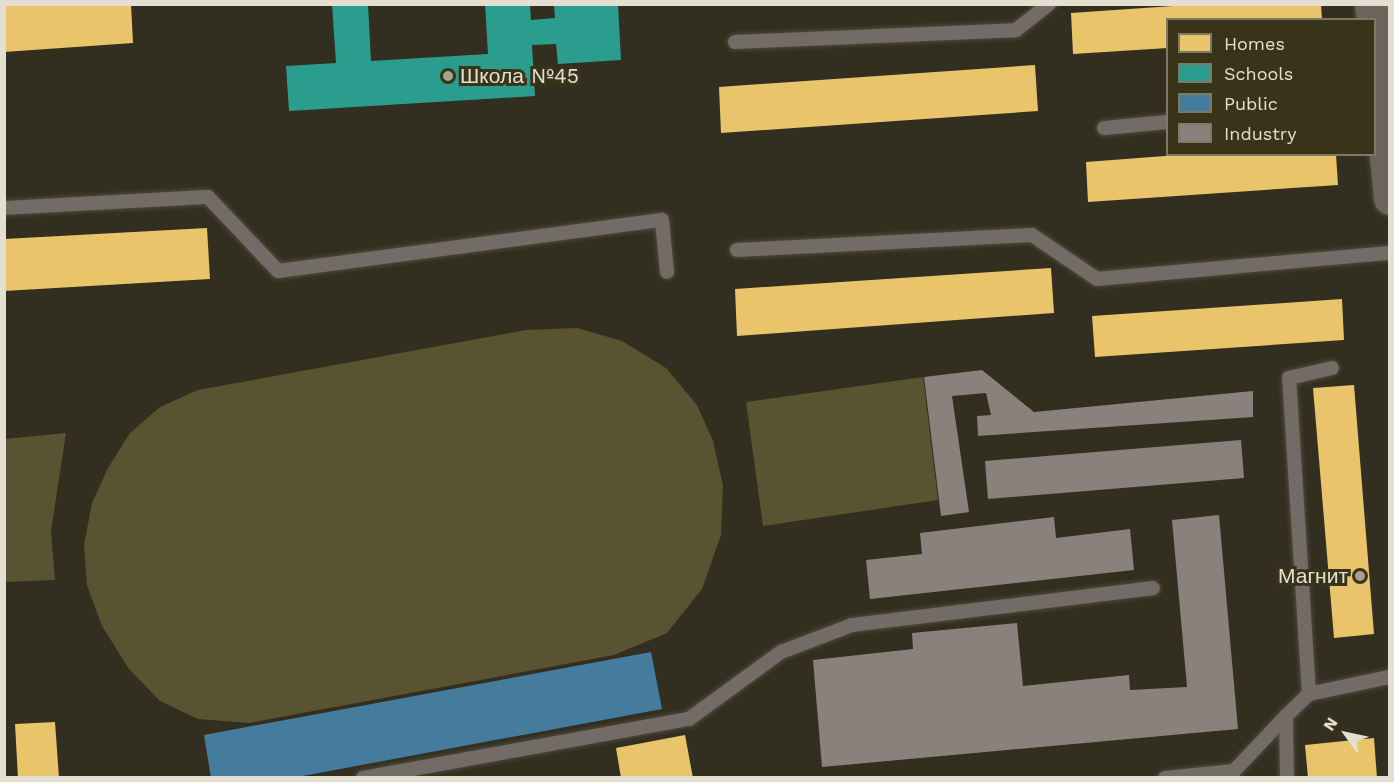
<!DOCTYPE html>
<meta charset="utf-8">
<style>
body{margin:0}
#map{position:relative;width:1394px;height:782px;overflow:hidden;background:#322f20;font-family:"Work Sans",sans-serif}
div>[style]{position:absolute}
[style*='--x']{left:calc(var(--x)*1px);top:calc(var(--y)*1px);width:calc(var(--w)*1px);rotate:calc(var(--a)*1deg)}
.green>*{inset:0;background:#595332}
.homes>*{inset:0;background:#e9c46a}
.schools>*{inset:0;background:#2a9d8f}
.public>*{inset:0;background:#457b9d}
.industry>*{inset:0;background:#8a817c}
.roads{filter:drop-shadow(0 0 2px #4d4a3e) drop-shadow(0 0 2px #4d4a3e)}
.lane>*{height:14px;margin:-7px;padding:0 7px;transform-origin:7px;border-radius:7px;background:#736b66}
.secondary>*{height:33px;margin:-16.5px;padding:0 16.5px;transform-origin:16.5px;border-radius:16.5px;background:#6c635c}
.dots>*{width:16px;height:16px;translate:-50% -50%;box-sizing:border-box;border:3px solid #393419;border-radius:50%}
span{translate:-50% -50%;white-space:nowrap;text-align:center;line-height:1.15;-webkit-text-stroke:6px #393419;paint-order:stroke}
.poi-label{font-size:21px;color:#e3e0d1}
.left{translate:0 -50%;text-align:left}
.right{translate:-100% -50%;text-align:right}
.frame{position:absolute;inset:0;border:6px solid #e3e0d1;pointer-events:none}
.legend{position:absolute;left:1166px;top:18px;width:210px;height:138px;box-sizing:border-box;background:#393419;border:2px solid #7d7963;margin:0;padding:8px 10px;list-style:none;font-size:18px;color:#e3e0d1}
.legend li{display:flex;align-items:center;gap:12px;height:30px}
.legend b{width:30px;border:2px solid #7d7963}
.north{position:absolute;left:1316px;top:704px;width:60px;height:60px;-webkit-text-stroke:4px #393419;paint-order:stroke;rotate:303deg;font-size:16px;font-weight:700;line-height:24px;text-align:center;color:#e3e0d1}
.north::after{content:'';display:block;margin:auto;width:21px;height:27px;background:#e3e0d1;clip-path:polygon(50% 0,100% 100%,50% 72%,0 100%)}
</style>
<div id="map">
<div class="green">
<i style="clip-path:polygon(577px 328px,622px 341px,666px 368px,697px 405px,713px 441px,723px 486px,721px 535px,702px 589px,667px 633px,614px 655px,249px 723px,198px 719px,160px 701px,129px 669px,102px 626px,87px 585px,84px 545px,92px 503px,108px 468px,130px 433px,160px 407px,198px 390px,526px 330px)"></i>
<i style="clip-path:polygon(923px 377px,938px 500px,763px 526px,746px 402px)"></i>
<i style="clip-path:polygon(66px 433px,51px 531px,55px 580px,5px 582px,5px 439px)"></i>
</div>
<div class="homes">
<i style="clip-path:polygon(24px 4px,131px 4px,133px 43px,4px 52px,4px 6px)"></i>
<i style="clip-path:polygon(1202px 4px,1321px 4px,1322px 20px,1168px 20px,1168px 48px,1073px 54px,1071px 13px)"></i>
<i style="clip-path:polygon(1035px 65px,1038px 111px,721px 133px,719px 87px)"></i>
<i style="clip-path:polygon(1191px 154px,1336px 154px,1338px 185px,1088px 202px,1086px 162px)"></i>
<i style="clip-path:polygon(207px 228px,210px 279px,4px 291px,4px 239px)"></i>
<i style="clip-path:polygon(1051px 268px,1054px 313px,737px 336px,735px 289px)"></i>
<i style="clip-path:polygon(1342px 299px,1344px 340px,1095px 357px,1092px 316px)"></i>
<i style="clip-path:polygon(1354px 385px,1374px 634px,1334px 638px,1313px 388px)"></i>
<i style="clip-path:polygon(55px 722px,59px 778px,18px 778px,15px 724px)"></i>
<i style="clip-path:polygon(685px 735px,693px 778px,621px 778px,616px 748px)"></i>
<i style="clip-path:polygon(1374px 738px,1377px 778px,1308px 778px,1305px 745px)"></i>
</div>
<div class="schools">
<i style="clip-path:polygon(332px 4px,368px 4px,371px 61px,488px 54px,485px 4px,530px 4px,531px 20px,555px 18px,554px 4px,618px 4px,621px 60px,558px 64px,556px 44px,532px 45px,535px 96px,289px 111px,286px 66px,336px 63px)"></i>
</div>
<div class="public">
<i style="clip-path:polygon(651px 652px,662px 709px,292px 778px,211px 778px,204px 735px)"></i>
</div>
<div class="industry">
<i style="clip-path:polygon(982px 370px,1034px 412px,1253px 391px,1253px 417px,978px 436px,977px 416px,991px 415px,986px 393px,952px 396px,969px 512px,941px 516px,924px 377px)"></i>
<i style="clip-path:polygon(1241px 440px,1244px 478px,988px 499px,985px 461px)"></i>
<i style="clip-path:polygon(1219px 515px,1238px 729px,822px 767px,813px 660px,913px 649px,912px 633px,1017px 623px,1023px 686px,1129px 675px,1130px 690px,1187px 687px,1172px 520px)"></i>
<i style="clip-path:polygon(1054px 517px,1056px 538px,1130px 529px,1134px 570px,870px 599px,866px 560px,922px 554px,920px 533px)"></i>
</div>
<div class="roads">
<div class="lane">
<i style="--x:735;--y:42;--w:281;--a:-2.4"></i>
<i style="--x:1016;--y:30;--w:42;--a:-38.2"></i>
<i style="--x:1104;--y:128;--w:64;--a:-5.4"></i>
<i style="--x:4;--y:208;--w:204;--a:-3.1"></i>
<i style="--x:208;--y:197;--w:102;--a:46.6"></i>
<i style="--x:278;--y:271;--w:387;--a:-7.6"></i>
<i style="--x:662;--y:220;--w:52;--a:84.5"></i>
<i style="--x:737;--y:250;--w:295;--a:-2.9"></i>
<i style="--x:1032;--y:235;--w:78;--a:34.1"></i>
<i style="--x:1097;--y:279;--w:294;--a:-5.1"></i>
<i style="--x:1309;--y:694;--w:317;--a:-93.6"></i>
<i style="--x:1289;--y:378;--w:44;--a:-13.1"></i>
<i style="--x:1286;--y:716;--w:32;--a:-44"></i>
<i style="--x:1309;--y:694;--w:83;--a:-11.9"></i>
<i style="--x:363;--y:778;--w:331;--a:-10.3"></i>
<i style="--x:689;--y:719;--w:114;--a:-36.1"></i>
<i style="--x:781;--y:652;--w:76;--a:-20.8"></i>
<i style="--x:852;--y:625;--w:303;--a:-7"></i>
<i style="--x:1165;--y:778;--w:69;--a:-5.8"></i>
<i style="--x:1234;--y:771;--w:76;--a:-46.6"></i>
<i style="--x:1286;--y:716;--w:62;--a:89.1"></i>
</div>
<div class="secondary">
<i style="--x:1371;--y:4;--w:16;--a:83"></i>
<i style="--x:1374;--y:35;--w:164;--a:84.4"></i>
</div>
</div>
<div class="dots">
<i style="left:448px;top:76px;background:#a5a293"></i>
<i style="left:1360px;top:576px;background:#a5a293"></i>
</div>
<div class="poi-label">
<span class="left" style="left:460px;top:76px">Школа №45</span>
<span class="right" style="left:1348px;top:576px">Магнит</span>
</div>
<div class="frame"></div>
<ul class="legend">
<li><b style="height:16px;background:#e9c46a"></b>Homes</li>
<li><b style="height:16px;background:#2a9d8f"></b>Schools</li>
<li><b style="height:16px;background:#457b9d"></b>Public</li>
<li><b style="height:16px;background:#8a817c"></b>Industry</li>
</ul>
<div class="north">N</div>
</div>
